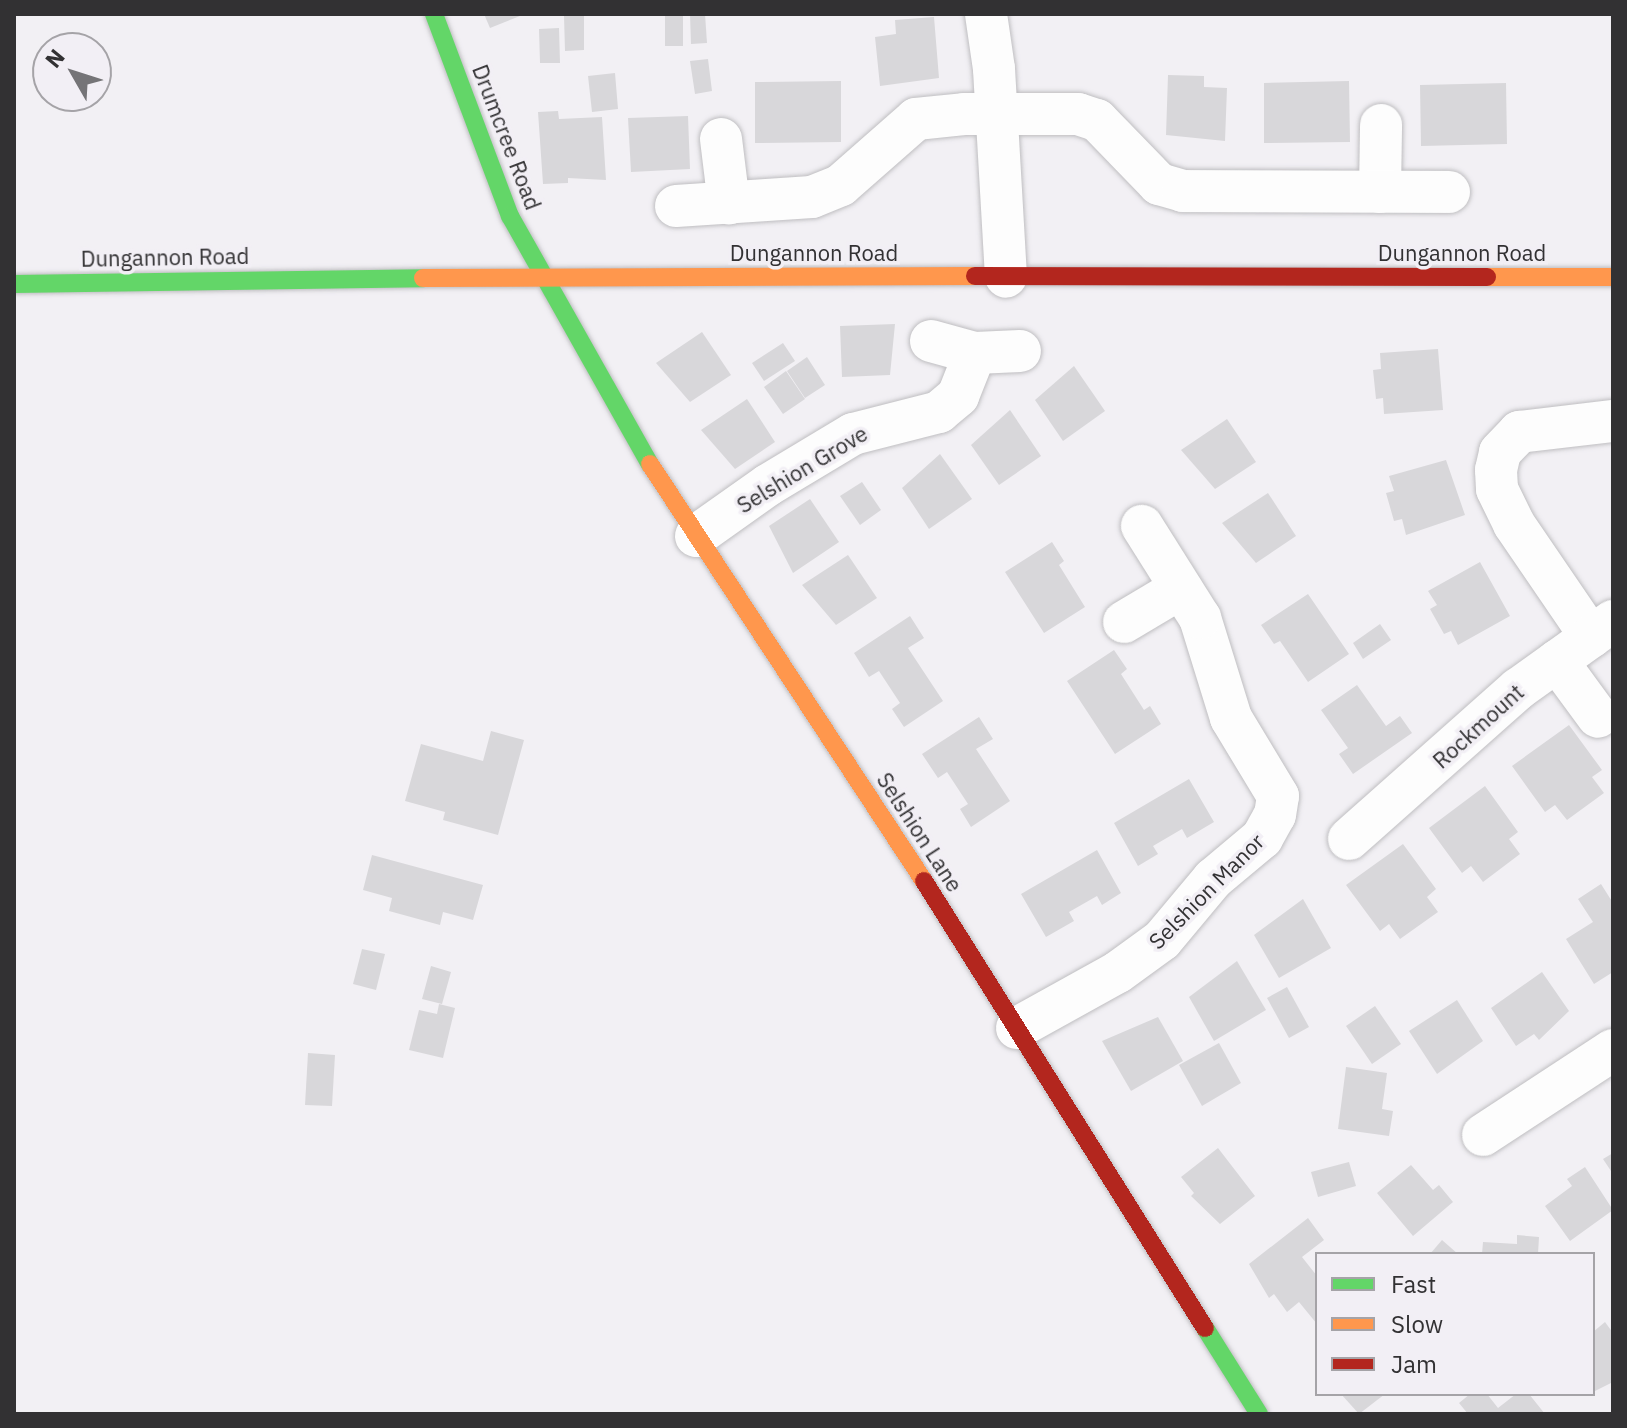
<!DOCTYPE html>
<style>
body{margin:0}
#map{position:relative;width:1627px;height:1428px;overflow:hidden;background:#f2f0f4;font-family:"IBM Plex Sans",sans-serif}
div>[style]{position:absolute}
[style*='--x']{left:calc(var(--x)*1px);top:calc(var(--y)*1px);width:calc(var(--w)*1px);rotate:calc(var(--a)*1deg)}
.building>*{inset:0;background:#d8d7da}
.roads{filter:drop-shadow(0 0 2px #bfbec1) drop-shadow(0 0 2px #bfbec1)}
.street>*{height:42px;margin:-21px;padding:0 21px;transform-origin:21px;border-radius:21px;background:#fdfdfd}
.fast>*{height:18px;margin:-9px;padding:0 9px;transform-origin:9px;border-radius:9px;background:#63d668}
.slow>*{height:18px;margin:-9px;padding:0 9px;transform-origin:9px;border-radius:9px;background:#ff974d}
.jam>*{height:18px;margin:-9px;padding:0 9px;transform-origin:9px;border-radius:9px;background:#b3261e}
span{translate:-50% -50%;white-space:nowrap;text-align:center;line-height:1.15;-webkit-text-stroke:7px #f2eff5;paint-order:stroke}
.street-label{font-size:22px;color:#323133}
.frame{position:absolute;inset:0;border:16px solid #323133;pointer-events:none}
.legend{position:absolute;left:1315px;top:1252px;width:280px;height:144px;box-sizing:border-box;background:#f2eff5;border:2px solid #a5a3a7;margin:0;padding:10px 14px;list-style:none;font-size:24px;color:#323133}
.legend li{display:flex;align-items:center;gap:16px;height:40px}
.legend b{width:40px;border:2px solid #a5a3a7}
.north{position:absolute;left:32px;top:32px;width:80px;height:80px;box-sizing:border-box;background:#f2eff5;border:2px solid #a5a3a7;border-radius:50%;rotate:309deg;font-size:22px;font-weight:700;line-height:32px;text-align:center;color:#323133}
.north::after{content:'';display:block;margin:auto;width:28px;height:36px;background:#757477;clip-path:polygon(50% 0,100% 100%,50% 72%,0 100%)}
</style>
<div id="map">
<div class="building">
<i style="clip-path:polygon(484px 14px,525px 14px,490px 28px)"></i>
<i style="clip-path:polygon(665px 14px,683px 14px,683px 46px,665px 46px)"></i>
<i style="clip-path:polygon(690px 14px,705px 14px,707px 43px,691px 44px)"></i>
<i style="clip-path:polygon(564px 16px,584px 16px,584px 50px,565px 51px)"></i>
<i style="clip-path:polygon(934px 17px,939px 78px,880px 86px,875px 37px,896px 34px,895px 20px)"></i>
<i style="clip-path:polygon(559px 28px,560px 63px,540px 63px,539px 29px)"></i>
<i style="clip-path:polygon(708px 59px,712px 91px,695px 94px,690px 61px)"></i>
<i style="clip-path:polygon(615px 73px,618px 109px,592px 112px,588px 76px)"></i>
<i style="clip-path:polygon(1168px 75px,1204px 76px,1204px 87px,1227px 88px,1225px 141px,1166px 135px)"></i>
<i style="clip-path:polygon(841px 81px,841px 142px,755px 143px,755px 82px)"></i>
<i style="clip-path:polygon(1349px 81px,1350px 142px,1264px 143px,1264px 83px)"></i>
<i style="clip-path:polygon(1506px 83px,1507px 144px,1421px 146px,1420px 85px)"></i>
<i style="clip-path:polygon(558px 111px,559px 119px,602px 117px,606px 180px,568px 178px,568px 183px,543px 184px,538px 112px)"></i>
<i style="clip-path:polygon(688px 116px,690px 169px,631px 172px,628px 118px)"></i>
<i style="clip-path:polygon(895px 324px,890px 375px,842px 377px,840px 326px)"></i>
<i style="clip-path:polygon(702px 332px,731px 375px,690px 402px,656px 363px)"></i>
<i style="clip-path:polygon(783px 343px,795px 361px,764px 381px,752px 363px)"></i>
<i style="clip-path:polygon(1438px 349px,1443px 410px,1384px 414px,1383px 398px,1376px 399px,1373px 370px,1381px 369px,1380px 353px)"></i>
<i style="clip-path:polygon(807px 357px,825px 385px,805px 398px,787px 371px)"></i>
<i style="clip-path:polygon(1074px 366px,1105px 411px,1063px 441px,1035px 400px)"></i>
<i style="clip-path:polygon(786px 371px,805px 399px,783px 414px,764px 387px)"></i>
<i style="clip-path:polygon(747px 399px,775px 442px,735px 469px,701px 430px)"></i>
<i style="clip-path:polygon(1010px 410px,1041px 456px,999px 485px,971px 445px)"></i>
<i style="clip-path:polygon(1227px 419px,1256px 462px,1215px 489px,1181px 450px)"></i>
<i style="clip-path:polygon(940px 454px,972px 499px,929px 529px,902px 488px)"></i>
<i style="clip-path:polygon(1446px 460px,1465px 515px,1406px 535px,1402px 519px,1394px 521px,1386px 493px,1394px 491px,1389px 476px)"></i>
<i style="clip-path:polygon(862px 482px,881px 510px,860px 525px,840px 496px)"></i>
<i style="clip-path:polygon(1268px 493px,1296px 536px,1256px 563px,1222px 523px)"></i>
<i style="clip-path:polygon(810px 499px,839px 542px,793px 573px,769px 526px)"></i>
<i style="clip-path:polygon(1052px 542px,1064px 561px,1059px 565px,1085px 607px,1044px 633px,1005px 572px)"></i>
<i style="clip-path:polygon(848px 555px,877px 598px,836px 625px,802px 585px)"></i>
<i style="clip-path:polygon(1480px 562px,1510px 616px,1458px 645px,1451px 631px,1444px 634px,1430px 609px,1437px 605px,1428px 591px)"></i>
<i style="clip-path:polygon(1308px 594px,1349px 654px,1308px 682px,1280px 641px,1274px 644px,1261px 625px)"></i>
<i style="clip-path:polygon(910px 616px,924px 638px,908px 648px,943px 701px,904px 727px,892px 709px,900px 703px,879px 671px,869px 677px,854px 653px)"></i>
<i style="clip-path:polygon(1380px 624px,1391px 640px,1363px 659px,1353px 643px)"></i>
<i style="clip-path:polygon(1114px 650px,1127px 669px,1121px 674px,1144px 710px,1150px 706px,1161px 724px,1115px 754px,1067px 681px)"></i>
<i style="clip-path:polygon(1357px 685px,1386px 726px,1400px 716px,1412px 733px,1353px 774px,1339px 754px,1348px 748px,1321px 710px)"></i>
<i style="clip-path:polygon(979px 717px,993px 739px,976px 749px,1010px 801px,971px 827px,960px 809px,968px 804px,947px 772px,938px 778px,922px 754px)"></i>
<i style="clip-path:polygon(1569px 725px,1602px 770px,1592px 777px,1604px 793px,1567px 820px,1555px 805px,1545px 812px,1512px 766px)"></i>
<i style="clip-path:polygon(491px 731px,524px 740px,498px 835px,443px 820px,445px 812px,405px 801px,421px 744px,483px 761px)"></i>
<i style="clip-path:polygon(1189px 779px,1214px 822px,1187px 838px,1182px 829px,1153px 846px,1158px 854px,1138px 866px,1114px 823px)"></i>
<i style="clip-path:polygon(1485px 786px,1518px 832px,1509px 839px,1520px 854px,1483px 882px,1471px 866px,1462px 873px,1429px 828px)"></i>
<i style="clip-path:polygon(1403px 844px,1436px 889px,1427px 897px,1438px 912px,1400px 939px,1389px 924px,1380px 931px,1346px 885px)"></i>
<i style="clip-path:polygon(1097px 850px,1121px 893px,1102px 905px,1097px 896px,1069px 912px,1074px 921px,1046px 937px,1021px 894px)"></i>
<i style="clip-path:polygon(372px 855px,483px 885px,473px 920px,443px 912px,440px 925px,389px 911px,392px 898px,363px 890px)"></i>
<i style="clip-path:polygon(1601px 884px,1613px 903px,1613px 972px,1594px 984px,1566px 939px,1593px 922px,1578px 899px)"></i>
<i style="clip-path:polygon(1303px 899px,1331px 948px,1279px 978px,1254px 935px)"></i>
<i style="clip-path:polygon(362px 949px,385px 954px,376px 990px,353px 984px)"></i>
<i style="clip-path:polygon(1237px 961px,1266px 1010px,1214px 1041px,1189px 997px)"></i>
<i style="clip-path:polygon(431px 966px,451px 972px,442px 1004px,422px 999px)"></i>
<i style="clip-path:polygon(1542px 972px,1569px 1011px,1539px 1040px,1534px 1034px,1516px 1046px,1491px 1008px)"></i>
<i style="clip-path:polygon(1287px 987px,1309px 1027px,1289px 1038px,1267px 998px)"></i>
<i style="clip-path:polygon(1457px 1000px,1483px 1041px,1437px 1074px,1409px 1031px)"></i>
<i style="clip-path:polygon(439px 1004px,455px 1008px,443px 1058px,409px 1050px,419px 1010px,437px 1014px)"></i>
<i style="clip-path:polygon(1375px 1006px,1401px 1044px,1372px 1064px,1346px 1026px)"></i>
<i style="clip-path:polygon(1158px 1017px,1183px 1061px,1131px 1091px,1102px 1041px)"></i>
<i style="clip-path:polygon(1219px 1043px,1241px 1083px,1202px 1106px,1179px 1065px)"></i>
<i style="clip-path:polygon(308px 1053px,335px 1055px,332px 1106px,305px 1105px)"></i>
<i style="clip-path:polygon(1346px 1067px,1387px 1073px,1382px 1109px,1393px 1111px,1389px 1136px,1338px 1129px)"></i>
<i style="clip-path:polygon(1218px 1148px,1255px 1196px,1220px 1224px,1191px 1196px,1194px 1193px,1181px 1177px)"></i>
<i style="clip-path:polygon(1613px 1153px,1613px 1174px,1603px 1159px)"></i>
<i style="clip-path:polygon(1349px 1162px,1356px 1186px,1318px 1197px,1311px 1172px)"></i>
<i style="clip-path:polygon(1411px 1165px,1433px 1190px,1439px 1185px,1453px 1202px,1413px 1236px,1377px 1193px)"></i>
<i style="clip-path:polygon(1585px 1167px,1613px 1210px,1570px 1241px,1545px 1206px,1572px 1186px,1567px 1179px)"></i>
<i style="clip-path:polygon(1308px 1218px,1324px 1240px,1302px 1257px,1317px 1276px,1317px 1324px,1299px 1302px,1287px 1312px,1274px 1294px,1269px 1298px,1249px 1264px)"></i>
<i style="clip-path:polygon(1517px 1235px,1539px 1237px,1538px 1254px,1482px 1254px,1483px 1242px,1517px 1244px)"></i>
<i style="clip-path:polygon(1442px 1240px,1458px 1254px,1430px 1254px)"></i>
<i style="clip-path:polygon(1605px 1322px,1613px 1333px,1613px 1382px,1593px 1392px,1593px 1332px)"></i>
<i style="clip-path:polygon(1341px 1394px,1385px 1394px,1359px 1414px)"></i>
<i style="clip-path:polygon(1470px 1394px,1487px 1394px,1498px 1408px,1516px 1394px,1529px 1394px,1545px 1414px,1468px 1414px,1459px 1403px)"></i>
</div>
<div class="roads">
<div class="street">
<i style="--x:986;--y:14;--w:56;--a:81.7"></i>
<i style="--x:994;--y:69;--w:208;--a:86.7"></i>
<i style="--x:721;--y:139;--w:65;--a:83"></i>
<i style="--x:1380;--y:192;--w:67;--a:-89.1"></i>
<i style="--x:676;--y:206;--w:136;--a:-3.8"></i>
<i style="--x:812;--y:197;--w:31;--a:-22"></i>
<i style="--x:841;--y:185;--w:100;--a:-41.3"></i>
<i style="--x:916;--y:119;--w:48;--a:-5.9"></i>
<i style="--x:964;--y:114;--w:114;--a:0"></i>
<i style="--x:1078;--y:114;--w:20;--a:18"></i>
<i style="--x:1097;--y:120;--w:89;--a:45.9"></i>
<i style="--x:1159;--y:184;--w:25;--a:16"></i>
<i style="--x:1183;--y:191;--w:266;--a:0.2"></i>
<i style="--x:931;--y:341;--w:46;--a:15.3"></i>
<i style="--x:975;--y:353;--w:45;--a:-2.5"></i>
<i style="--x:696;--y:536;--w:88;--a:-35.3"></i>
<i style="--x:768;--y:485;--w:99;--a:-31"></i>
<i style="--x:853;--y:434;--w:89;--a:-14.3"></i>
<i style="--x:939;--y:412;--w:25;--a:-40"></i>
<i style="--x:958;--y:396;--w:46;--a:-68.4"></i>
<i style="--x:1124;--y:622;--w:66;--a:-30.8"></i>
<i style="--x:1591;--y:637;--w:137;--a:-124.3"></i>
<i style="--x:1514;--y:524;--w:39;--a:-116"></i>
<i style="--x:1497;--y:489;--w:19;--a:-93"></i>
<i style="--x:1496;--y:470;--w:18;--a:-77"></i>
<i style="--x:1500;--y:452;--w:28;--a:-46"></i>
<i style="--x:1519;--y:432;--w:95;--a:-6.7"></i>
<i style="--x:1557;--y:661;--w:69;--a:53.8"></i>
<i style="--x:1349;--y:839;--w:226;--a:-41.6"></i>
<i style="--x:1518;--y:689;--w:117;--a:-35.6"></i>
<i style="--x:1017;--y:1028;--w:115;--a:-29"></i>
<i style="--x:1118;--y:972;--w:54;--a:-36"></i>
<i style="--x:1162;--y:940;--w:80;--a:-50.1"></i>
<i style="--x:1213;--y:879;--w:64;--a:-39.9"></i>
<i style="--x:1262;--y:838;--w:26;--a:-61"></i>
<i style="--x:1275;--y:815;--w:19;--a:-81"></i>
<i style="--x:1278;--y:796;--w:91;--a:-121.1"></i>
<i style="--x:1231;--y:718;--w:105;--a:-107.2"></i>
<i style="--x:1200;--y:618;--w:109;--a:-122.2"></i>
<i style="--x:1483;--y:1135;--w:155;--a:-33.2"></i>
</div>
<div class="fast">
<i style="--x:434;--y:14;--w:216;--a:69.4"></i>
<i style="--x:510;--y:216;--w:285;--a:60.6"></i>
<i style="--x:14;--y:284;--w:409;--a:-0.8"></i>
<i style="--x:1205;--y:1328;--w:102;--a:57.9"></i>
</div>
<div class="slow">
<i style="--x:1487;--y:277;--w:126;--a:0"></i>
<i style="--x:423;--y:278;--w:552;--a:-0.21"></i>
<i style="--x:650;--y:464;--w:499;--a:56.7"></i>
</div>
<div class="jam">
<i style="--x:975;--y:276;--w:512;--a:0.11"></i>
<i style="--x:924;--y:881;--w:528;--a:57.85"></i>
</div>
</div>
<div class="street-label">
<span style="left:507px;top:137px;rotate:69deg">Drumcree Road</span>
<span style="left:814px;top:253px">Dungannon Road</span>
<span style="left:1462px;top:253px">Dungannon Road</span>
<span style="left:165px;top:257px;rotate:-1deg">Dungannon Road</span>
<span style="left:802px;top:469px;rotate:-31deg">Selshion Grove</span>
<span style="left:1478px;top:726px;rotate:-42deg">Rockmount</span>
<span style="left:920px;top:832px;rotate:57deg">Selshion Lane</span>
<span style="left:1206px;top:891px;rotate:-45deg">Selshion Manor</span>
</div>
<div class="frame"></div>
<ul class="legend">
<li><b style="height:10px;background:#63d668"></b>Fast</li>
<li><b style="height:10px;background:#ff974d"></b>Slow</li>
<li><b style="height:10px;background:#b3261e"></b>Jam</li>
</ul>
<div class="north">N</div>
</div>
